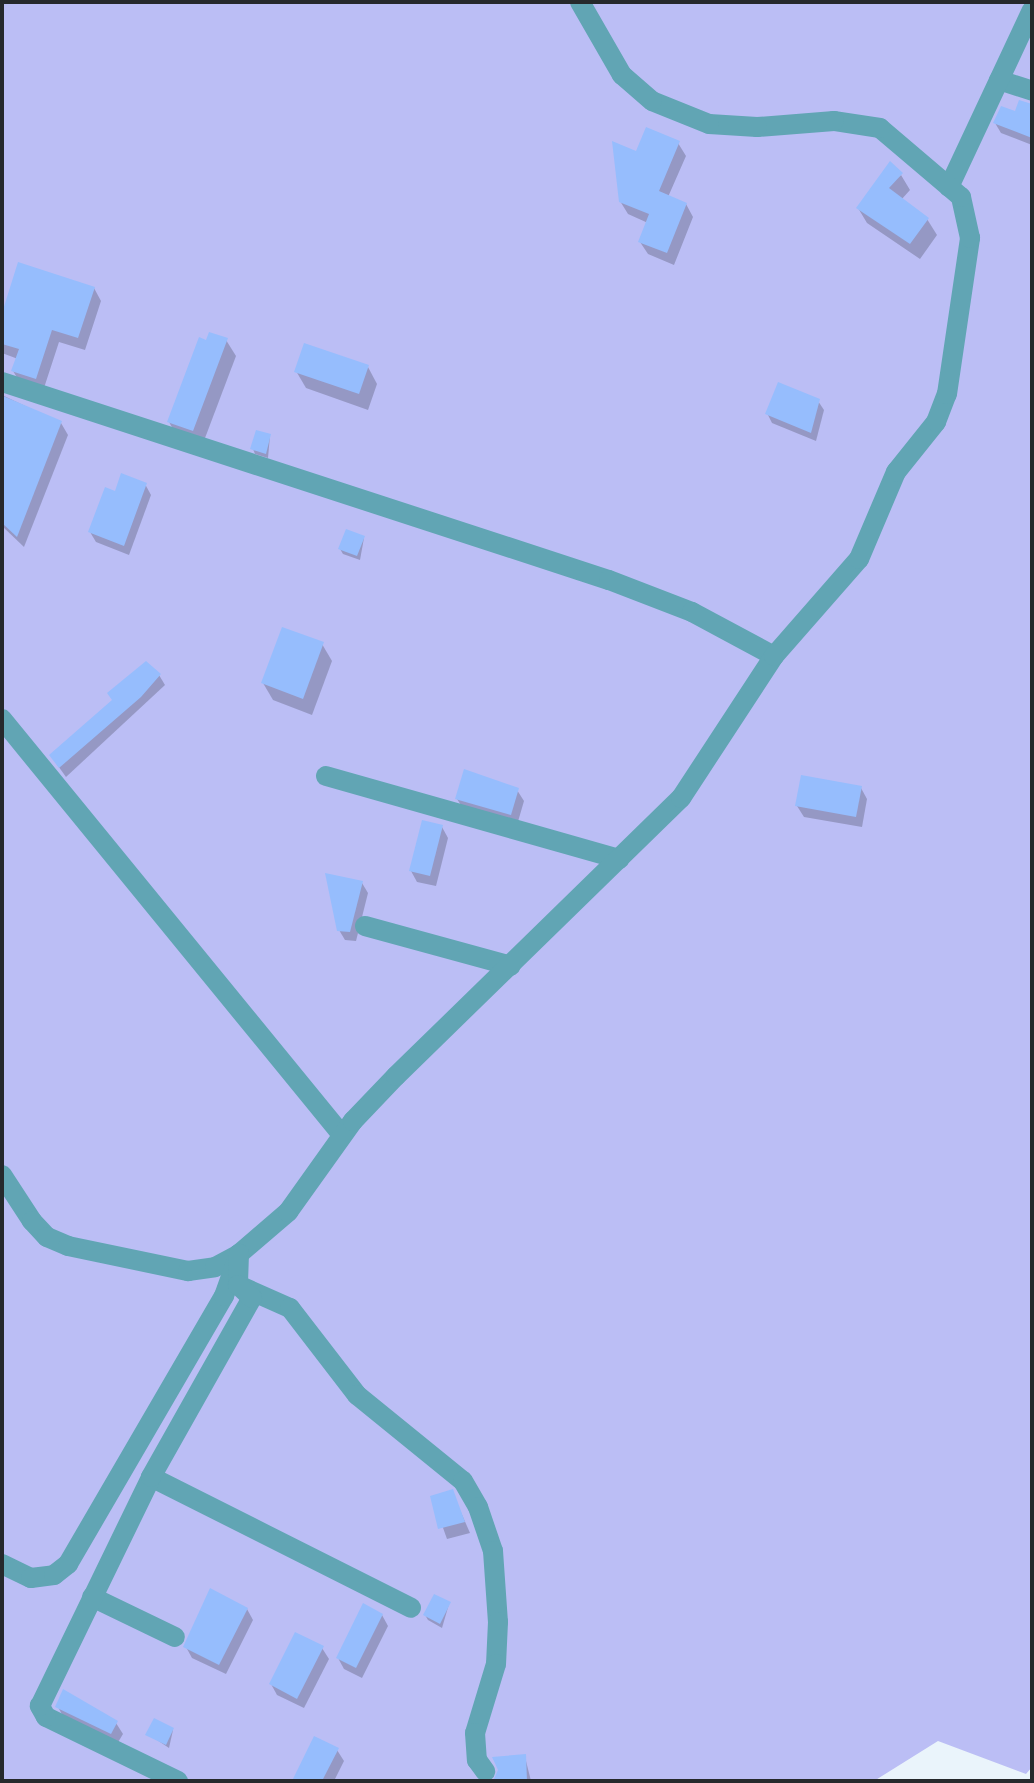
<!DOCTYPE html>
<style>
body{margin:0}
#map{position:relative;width:1034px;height:1783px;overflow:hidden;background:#eaf4fb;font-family:Montserrat,sans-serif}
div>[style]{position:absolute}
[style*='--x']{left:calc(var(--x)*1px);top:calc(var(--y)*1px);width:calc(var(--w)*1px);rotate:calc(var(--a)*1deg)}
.green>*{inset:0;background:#bbbef5}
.shadow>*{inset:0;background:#0003}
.building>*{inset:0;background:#96bdfd}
.minor>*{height:20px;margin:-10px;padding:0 10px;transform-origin:10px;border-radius:10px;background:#61a5b4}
span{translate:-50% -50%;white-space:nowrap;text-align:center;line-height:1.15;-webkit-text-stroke:8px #fff;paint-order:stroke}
.frame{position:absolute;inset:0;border:4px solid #26292c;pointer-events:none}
</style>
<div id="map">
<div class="green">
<i style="clip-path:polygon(2px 2px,1032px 2px,1032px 1767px,1026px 1774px,938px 1741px,874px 1781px,2px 1781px)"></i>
</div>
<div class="shadow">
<i style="clip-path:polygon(1032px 106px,1032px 145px,1001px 133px,995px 123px)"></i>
<i style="clip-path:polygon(678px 143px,686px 156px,668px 197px,686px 204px,693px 217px,674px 265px,648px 254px,640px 242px,648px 223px,628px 214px,620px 201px,638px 154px)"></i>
<i style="clip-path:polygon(901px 175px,910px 190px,901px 200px,927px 219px,937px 235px,920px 259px,867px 223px,858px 208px)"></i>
<i style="clip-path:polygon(94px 288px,101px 301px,85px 350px,59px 342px,43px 391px,21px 384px,13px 371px,18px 359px,2px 353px,2px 319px)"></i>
<i style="clip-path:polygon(226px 340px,236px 356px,202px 446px,178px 438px,169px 422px,207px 342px)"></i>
<i style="clip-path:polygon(368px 367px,377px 384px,368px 410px,306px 388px,296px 371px)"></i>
<i style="clip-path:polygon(2px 395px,61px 423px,68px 435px,24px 547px,2px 526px)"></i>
<i style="clip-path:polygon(818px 401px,824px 410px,816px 441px,772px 423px,767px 413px)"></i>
<i style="clip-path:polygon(270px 436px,268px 458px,255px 454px,253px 449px)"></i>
<i style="clip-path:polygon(145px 484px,151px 495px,129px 555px,96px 542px,90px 532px,116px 494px)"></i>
<i style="clip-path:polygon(364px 538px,360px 560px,343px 554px,340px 549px)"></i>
<i style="clip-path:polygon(322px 644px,332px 661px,312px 715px,273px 700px,263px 683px)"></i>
<i style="clip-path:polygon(159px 675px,165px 685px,66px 777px,51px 756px)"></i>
<i style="clip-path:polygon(861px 788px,867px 799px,862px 827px,804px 817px,797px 806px)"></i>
<i style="clip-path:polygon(517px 790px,524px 801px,517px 825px,464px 810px,457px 799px)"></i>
<i style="clip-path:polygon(442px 827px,448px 838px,436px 886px,417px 882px,411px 871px)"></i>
<i style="clip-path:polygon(362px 883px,368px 893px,356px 941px,345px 940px,339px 930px)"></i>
<i style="clip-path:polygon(452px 1492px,470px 1533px,447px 1539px,432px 1497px)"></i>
<i style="clip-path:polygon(449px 1604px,442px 1628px,428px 1620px,425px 1615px)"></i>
<i style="clip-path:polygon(247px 1609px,253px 1620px,226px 1674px,192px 1658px,186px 1647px)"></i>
<i style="clip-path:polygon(382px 1615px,388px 1626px,362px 1678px,344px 1669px,338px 1658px)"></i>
<i style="clip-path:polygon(322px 1648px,329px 1659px,304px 1708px,277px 1695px,271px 1684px)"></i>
<i style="clip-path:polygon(58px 1707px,116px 1723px,123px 1734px,117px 1744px,64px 1718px)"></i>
<i style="clip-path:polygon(173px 1730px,169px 1748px,148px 1734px)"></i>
<i style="clip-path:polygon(337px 1750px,344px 1761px,334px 1781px,294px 1781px)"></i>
<i style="clip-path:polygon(525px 1757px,531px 1781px,499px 1781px)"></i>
</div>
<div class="building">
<i style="clip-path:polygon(1019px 100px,1032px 104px,1032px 138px,993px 123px,1001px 106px,1015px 111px)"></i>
<i style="clip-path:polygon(646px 127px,680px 141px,659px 191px,687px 203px,667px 253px,638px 242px,649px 214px,619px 202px,612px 141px,636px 151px)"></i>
<i style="clip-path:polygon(890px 161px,903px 173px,889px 188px,929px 218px,910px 244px,856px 208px)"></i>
<i style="clip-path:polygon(18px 262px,95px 287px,78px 338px,52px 330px,36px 379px,11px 371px,19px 349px,2px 344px,2px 313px)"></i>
<i style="clip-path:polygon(209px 332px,228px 338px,193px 431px,167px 422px,199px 337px,206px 340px)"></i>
<i style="clip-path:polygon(304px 343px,369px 365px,359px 394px,294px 372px)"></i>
<i style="clip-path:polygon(778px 382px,820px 399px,811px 433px,765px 414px)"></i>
<i style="clip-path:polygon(3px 396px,62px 421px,17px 537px,2px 523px)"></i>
<i style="clip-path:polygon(256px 430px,271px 434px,266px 454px,250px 449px)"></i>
<i style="clip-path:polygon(121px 473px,147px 483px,124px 546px,88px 532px,105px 487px,115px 491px)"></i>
<i style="clip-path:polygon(346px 529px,365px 536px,357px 556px,338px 549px)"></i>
<i style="clip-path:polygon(282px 627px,324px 642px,303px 699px,261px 683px)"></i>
<i style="clip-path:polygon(146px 661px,161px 674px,141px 697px,59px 768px,49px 755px,112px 700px,107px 693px)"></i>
<i style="clip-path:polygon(464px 769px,519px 788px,511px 815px,455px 799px)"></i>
<i style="clip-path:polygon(801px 775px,862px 786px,856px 817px,795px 806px)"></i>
<i style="clip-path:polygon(422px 820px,443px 825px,430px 876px,409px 871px)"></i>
<i style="clip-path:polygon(325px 873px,363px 881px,350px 932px,337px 931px)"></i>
<i style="clip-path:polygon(453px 1489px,465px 1522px,438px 1529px,430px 1496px)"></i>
<i style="clip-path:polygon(210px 1588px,248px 1608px,219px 1665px,183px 1647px)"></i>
<i style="clip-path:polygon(434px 1594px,451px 1602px,440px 1624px,423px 1615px)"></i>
<i style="clip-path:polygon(363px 1603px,383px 1614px,356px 1668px,336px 1658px)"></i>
<i style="clip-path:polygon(295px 1632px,324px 1646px,297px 1699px,269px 1684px)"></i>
<i style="clip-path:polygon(63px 1689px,118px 1721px,111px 1734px,55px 1707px)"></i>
<i style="clip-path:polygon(154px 1718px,174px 1728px,166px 1745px,145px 1735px)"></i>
<i style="clip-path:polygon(314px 1736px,339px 1748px,322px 1781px,292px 1781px)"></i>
<i style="clip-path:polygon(526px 1754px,527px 1781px,493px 1781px,498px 1770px,492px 1757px)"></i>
</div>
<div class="minor">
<i style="--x:999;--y:80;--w:35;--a:18"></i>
<i style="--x:949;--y:187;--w:195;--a:-64.9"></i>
<i style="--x:2;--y:382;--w:638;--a:18.07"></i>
<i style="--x:609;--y:580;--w:89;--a:21.1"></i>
<i style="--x:692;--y:612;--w:93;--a:28.2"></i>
<i style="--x:2;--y:719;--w:537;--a:50.74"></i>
<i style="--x:326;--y:776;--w:305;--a:15.8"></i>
<i style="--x:365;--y:926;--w:151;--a:15.3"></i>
<i style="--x:2;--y:1175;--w:55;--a:56.9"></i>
<i style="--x:32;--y:1221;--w:22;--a:47"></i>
<i style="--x:47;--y:1237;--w:23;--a:23"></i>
<i style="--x:68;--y:1246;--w:123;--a:11.8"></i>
<i style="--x:188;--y:1271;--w:27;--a:-8"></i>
<i style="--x:215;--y:1267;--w:27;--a:-28"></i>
<i style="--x:239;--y:1254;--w:65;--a:-40.6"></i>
<i style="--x:288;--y:1212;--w:112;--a:-54.5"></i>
<i style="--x:353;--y:1121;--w:62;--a:-46.3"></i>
<i style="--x:396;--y:1076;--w:398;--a:-44.3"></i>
<i style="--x:681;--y:798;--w:170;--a:-56.8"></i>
<i style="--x:774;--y:656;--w:129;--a:-48.8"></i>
<i style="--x:859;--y:559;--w:95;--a:-67"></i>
<i style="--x:896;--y:472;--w:64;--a:-51.3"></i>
<i style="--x:936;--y:422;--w:30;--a:-69"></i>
<i style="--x:947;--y:394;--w:158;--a:-81.6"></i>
<i style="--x:970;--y:238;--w:42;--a:-102.4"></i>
<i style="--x:961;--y:197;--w:106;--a:-139.6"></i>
<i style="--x:880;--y:128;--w:47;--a:-171.3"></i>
<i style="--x:834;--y:121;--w:77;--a:175.5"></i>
<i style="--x:757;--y:127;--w:48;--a:-176.4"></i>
<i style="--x:709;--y:124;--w:61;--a:-158"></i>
<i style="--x:652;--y:101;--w:40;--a:-139"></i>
<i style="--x:622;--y:75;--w:84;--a:-119.9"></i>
<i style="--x:151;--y:1477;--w:291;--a:26.7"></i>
<i style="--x:2;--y:1564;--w:32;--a:26"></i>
<i style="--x:31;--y:1578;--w:23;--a:-7"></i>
<i style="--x:54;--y:1575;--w:18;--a:-38"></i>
<i style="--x:68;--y:1564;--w:310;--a:-59.8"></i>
<i style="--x:224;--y:1296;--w:45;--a:-70.3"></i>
<i style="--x:239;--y:1254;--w:31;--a:92"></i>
<i style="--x:238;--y:1285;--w:57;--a:23.9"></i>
<i style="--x:290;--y:1308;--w:110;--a:52.4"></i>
<i style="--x:357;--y:1395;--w:136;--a:39.1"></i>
<i style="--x:463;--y:1481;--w:30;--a:60"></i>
<i style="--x:478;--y:1507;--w:46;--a:71.2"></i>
<i style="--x:493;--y:1551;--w:71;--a:86"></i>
<i style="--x:498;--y:1622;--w:42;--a:92.7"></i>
<i style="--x:496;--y:1664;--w:72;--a:106.9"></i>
<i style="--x:475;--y:1733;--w:27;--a:86"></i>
<i style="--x:477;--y:1760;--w:14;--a:54"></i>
<i style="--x:92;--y:1597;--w:92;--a:25.7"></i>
<i style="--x:178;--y:1781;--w:147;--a:-154.1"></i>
<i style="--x:46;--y:1717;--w:13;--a:-119"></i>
<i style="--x:40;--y:1706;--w:254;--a:-64.1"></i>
<i style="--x:151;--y:1477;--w:206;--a:-60.6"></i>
<i style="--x:252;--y:1298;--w:19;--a:-137"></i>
</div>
<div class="frame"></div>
</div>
